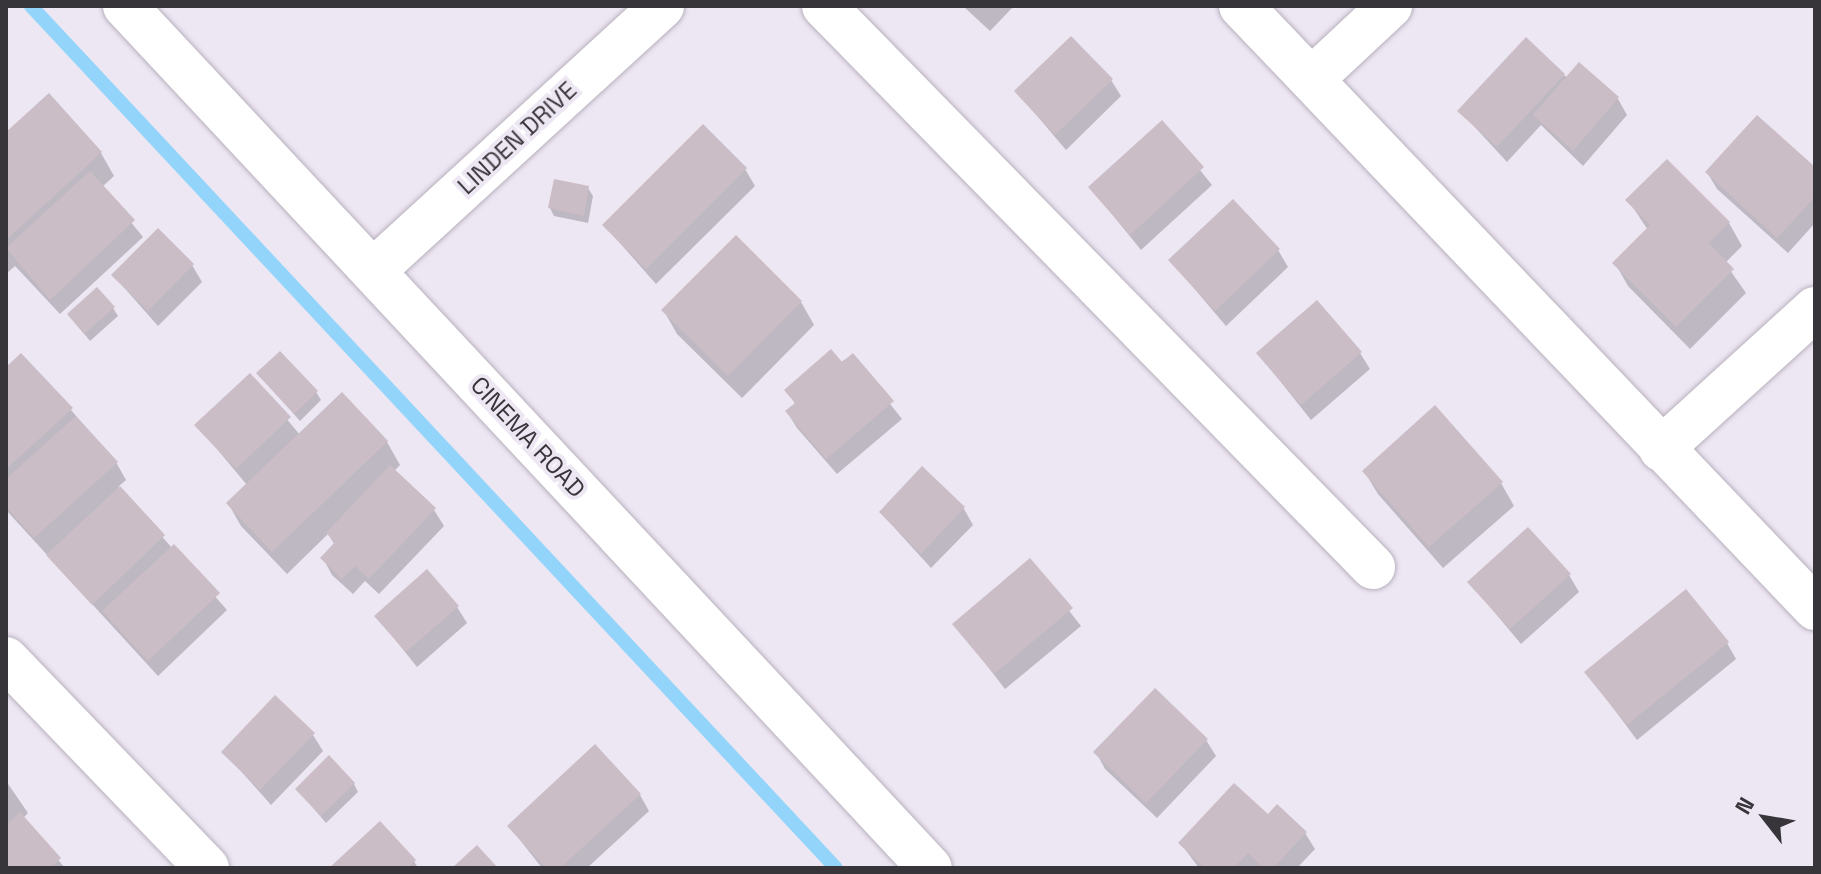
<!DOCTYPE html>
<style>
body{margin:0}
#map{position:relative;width:1821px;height:874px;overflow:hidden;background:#ede6f3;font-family:"Space Grotesk",sans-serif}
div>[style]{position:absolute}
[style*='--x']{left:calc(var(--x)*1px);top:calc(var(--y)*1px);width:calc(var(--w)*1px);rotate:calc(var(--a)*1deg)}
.shadow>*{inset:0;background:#0003}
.stream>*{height:14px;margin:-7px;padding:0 7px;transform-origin:7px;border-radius:7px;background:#93d5fa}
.building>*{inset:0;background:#cbbdc5}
.roads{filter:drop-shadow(0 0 2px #b8b1bd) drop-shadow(0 0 2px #b8b1bd)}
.minor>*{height:44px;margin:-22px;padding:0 22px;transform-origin:22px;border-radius:22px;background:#fff}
span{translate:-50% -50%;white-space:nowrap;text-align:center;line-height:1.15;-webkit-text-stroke:8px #ede6f3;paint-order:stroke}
.street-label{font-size:24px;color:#38353a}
.frame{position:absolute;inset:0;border:8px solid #38353a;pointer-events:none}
.north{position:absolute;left:1725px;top:778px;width:80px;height:80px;-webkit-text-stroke:6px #ede6f3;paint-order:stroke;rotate:301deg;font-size:22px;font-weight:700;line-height:32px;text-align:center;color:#38353a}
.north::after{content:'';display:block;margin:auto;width:28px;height:36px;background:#38353a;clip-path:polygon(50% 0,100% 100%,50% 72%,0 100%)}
</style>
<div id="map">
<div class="shadow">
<i style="clip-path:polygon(963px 6px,1014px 6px,990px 31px)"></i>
<i style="clip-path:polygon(1563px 75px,1618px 99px,1627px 115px,1583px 166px,1541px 125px,1507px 162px,1460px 111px)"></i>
<i style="clip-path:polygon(1111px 80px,1121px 96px,1066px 150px,1016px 91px)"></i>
<i style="clip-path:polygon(1162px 123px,1212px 185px,1141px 250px,1090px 187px)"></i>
<i style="clip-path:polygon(6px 135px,101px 153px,114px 176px,102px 187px,143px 237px,60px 314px,15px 266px,6px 274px)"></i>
<i style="clip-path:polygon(745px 169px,755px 186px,656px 284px,604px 225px)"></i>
<i style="clip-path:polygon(1815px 170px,1815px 223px,1788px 253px,1717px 189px,1707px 172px)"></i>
<i style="clip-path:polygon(588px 188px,593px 196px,588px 223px,554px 216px,550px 208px)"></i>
<i style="clip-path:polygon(1628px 200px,1729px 223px,1742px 246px,1725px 263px,1746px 293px,1690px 349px,1628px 286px,1615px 263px,1648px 230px)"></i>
<i style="clip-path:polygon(1278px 250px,1288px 267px,1226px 326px,1170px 260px)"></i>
<i style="clip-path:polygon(192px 265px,202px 282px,158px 326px,113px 275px)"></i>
<i style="clip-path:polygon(801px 302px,814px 325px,742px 398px,677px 334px,664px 311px)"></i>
<i style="clip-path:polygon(113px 308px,118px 316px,90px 341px,69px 315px)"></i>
<i style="clip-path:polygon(1258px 353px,1360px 353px,1370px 369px,1311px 420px)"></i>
<i style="clip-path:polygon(852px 356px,902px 419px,837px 474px,797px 428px,787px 412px,796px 405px,787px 390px)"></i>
<i style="clip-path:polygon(6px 370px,71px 410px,117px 464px,126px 480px,118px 487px,227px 610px,158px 676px,6px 510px)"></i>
<i style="clip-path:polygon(258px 373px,316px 392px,321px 400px,300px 421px)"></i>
<i style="clip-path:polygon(250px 375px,300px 435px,387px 442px,400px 465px,394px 471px,434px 510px,444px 526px,379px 594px,365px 581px,353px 594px,332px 575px,323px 558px,335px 545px,328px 534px,287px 574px,241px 526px,228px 503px,247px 485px,197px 425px)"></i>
<i style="clip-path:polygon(923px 469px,964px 509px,973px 525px,931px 568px,881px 513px)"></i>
<i style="clip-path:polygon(1364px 471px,1501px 483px,1514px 506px,1443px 568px,1378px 494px)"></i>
<i style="clip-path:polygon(1030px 561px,1081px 626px,1005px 689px,955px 624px)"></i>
<i style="clip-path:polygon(1569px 575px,1579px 592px,1521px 644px,1470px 583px)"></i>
<i style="clip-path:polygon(457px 607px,467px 623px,417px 667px,377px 617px)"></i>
<i style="clip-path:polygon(1727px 643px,1736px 659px,1637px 740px,1587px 673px)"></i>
<i style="clip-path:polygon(313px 735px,323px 751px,271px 805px,224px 752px)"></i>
<i style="clip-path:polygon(1206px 740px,1216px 756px,1157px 818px,1105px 769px,1096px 752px)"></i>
<i style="clip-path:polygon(6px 781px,28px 813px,23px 818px,65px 868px,6px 868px)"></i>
<i style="clip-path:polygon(354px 784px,358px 792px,326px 823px,297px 789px)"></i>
<i style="clip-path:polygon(640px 795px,649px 811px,587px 868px,542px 868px,509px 826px)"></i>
<i style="clip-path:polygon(1268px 816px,1305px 833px,1315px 849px,1297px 868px,1199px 868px,1181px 844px)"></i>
<i style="clip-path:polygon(414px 861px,418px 868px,332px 868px)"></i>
</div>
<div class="stream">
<i style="--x:31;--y:6;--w:1179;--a:46.96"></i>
</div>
<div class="building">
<i style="clip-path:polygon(1071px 36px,1113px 79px,1055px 135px,1014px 91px)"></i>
<i style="clip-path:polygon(1526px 37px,1565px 74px,1497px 147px,1457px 111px)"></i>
<i style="clip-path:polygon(1579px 62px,1619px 97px,1573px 151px,1533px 115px)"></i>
<i style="clip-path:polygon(49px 93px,102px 152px,6px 240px,6px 132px)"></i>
<i style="clip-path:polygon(1757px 115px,1815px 167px,1815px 197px,1777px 238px,1705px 172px)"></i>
<i style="clip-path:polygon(1162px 120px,1204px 167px,1130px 235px,1088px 187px)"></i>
<i style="clip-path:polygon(703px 124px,747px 168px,646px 269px,602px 225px)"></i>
<i style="clip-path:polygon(1667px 159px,1730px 222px,1709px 243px,1734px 269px,1676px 327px,1612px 263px,1650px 225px,1625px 200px)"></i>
<i style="clip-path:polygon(90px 171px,135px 220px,50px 300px,6px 248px)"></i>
<i style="clip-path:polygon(554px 179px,589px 186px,584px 216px,548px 208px)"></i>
<i style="clip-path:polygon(1233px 199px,1280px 249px,1215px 311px,1168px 260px)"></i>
<i style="clip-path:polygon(158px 228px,194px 264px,148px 311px,111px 275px)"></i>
<i style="clip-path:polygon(736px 235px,802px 301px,728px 376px,661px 310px)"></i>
<i style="clip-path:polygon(97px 287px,115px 307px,84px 334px,67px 314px)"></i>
<i style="clip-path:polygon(1317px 300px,1362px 352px,1301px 405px,1256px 353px)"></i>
<i style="clip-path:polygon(831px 349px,842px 362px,853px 353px,894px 401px,826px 459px,785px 411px,795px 403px,784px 390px)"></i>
<i style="clip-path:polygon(280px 351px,318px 391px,294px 414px,256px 373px)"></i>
<i style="clip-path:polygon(21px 353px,73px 408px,6px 469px,6px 367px)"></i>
<i style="clip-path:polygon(250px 373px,291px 417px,236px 469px,194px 425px)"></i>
<i style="clip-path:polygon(342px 392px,388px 441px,272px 552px,226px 503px)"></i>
<i style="clip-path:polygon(1435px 405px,1503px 482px,1429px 547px,1362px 471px)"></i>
<i style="clip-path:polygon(76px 416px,118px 462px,34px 538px,6px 507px,6px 479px)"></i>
<i style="clip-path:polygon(390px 465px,436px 508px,369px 579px,355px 566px,342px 579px,320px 558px,335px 542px,326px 533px)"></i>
<i style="clip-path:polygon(922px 466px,965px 507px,921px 554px,879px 512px)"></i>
<i style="clip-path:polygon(120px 486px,165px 535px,92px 605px,46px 555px)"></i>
<i style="clip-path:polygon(1528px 527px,1571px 574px,1510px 629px,1467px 582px)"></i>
<i style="clip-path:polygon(174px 544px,220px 593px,148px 661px,102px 611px)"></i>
<i style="clip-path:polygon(1030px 558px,1073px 608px,994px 674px,952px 624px)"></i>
<i style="clip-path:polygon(427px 569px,459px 606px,406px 652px,374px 616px)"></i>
<i style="clip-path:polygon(1686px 589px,1729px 642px,1627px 725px,1584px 672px)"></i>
<i style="clip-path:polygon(1155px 688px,1208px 739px,1146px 803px,1093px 752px)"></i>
<i style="clip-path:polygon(275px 695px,315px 733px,260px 790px,221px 752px)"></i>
<i style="clip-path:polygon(595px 744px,641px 794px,560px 868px,546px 868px,507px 826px)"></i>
<i style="clip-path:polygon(329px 755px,355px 783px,321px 816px,295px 789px)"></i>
<i style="clip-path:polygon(1234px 783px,1268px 814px,1277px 804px,1307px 832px,1273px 868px,1264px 868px,1248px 853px,1234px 868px,1205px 868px,1178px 843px)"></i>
<i style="clip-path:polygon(20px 812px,61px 858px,50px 868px,6px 868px,6px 825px)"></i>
<i style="clip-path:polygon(380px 821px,416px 860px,407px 868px,329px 868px)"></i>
<i style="clip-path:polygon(477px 845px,498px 868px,452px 868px)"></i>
</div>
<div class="roads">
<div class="minor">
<i style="--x:125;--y:6;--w:1179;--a:46.96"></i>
<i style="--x:824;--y:6;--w:785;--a:45.62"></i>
<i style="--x:1241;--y:6;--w:832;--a:46.36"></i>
<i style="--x:1312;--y:79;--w:107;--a:-43.1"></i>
<i style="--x:373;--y:271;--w:392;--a:-42.5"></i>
<i style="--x:1661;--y:449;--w:208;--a:-42.3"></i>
<i style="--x:6;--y:659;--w:290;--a:46.1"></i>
</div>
</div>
<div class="street-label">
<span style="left:517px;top:138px;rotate:-43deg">LINDEN DRIVE</span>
<span style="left:528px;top:437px;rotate:47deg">CINEMA ROAD</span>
</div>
<div class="frame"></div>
<div class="north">N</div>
</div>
